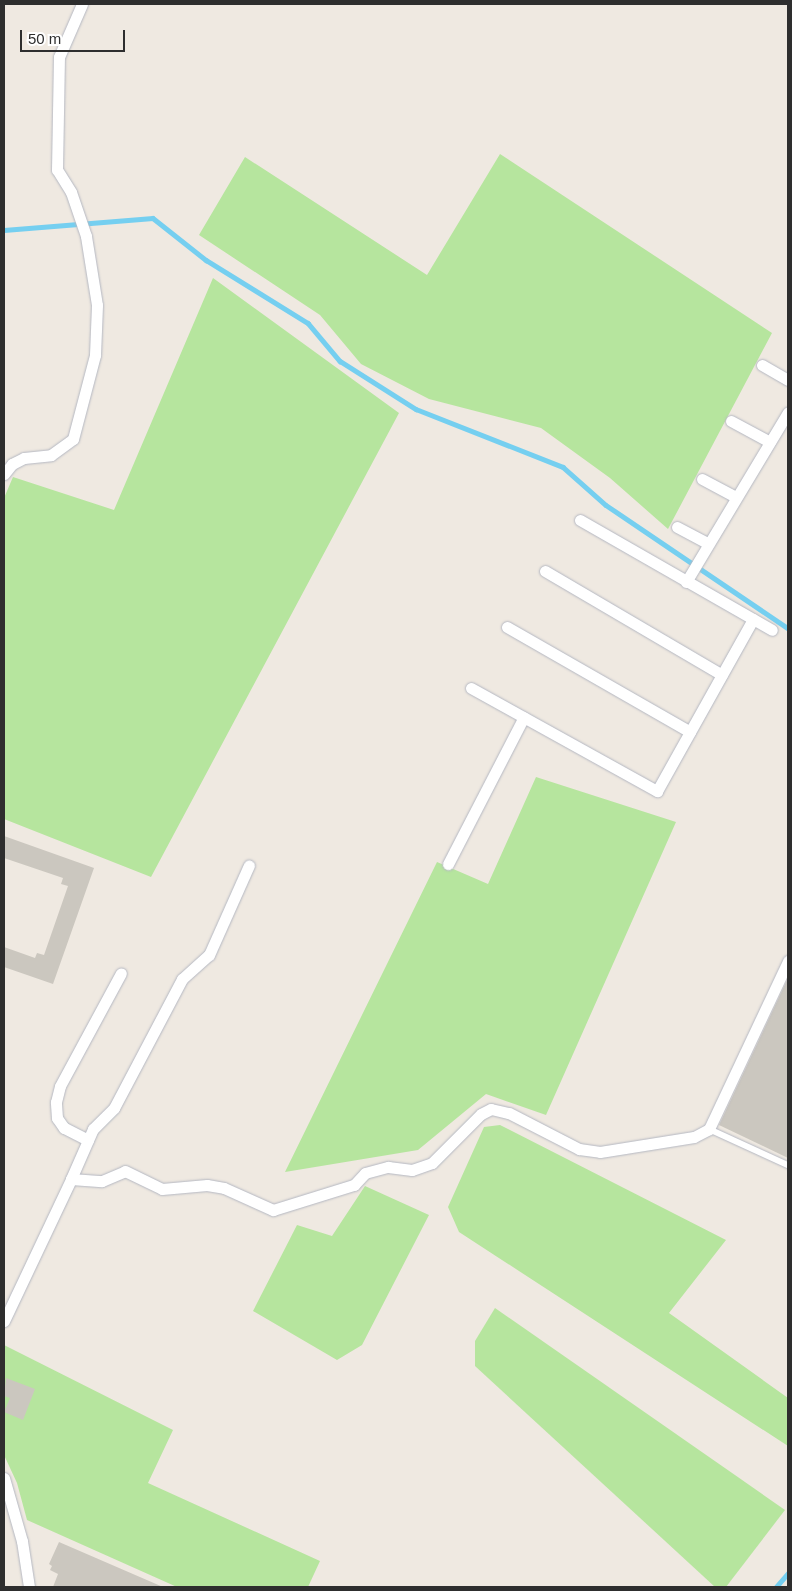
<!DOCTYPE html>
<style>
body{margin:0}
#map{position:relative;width:792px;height:1591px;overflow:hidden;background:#efe9e1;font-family:Arial,sans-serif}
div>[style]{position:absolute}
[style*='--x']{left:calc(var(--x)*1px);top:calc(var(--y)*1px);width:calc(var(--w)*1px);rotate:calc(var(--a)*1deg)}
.green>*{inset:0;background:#b6e59e}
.stream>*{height:4.5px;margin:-2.25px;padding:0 2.25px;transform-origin:2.25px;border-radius:2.25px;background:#75cff0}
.building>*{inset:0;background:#cbc7bf}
.roads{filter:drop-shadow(0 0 1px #b4b7c1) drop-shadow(0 0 1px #b4b7c1)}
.lane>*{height:5.5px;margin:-2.75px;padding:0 2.75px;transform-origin:2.75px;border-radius:2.75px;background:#fff}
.street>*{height:11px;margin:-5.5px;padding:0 5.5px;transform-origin:5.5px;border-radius:5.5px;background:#fff}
span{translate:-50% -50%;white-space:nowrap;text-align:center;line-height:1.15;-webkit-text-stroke:4.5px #fff;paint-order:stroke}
.frame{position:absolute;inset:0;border:5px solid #2e2e2e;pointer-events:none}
.scale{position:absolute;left:20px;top:30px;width:105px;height:22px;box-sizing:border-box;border:2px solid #2e2e2e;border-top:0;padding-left:6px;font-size:15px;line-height:18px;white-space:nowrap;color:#2e2e2e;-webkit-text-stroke:4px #fff;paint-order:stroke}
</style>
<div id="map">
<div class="green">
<i style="clip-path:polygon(500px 154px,772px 333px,668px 529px,610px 478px,541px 428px,429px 399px,361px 364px,320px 315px,199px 235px,245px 157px,427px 275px)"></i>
<i style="clip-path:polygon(213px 278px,399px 413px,151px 877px,4px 819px,4px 498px,13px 477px,114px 510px)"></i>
<i style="clip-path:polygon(536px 777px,676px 822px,546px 1115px,486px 1094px,418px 1150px,285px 1172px,437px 862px,488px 884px)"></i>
<i style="clip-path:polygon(500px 1125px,726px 1240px,669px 1313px,788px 1398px,788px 1446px,459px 1232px,448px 1207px,484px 1127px)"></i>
<i style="clip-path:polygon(365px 1186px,429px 1215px,362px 1345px,337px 1360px,253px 1311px,297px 1225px,332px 1236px)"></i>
<i style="clip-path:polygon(495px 1308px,785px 1510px,726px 1587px,715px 1587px,475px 1366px,475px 1341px)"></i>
<i style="clip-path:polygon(4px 1345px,173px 1430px,148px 1483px,320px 1561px,308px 1587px,177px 1587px,27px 1520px,17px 1483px,4px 1455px)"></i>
</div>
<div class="stream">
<i style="--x:4;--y:230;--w:149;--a:-4.6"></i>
<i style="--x:153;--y:218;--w:68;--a:38.4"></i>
<i style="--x:206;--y:260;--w:120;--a:31.7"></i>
<i style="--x:308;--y:323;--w:50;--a:49.9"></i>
<i style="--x:340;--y:361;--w:90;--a:32.3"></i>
<i style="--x:416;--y:409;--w:158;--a:21.5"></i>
<i style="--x:563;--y:467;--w:57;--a:41.5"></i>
<i style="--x:606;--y:505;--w:220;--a:34.1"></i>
<i style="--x:776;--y:1587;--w:18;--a:-49"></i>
</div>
<div class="building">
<i style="clip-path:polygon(4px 836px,94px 868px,53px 984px,4px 967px,4px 947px,35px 958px,37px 953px,44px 955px,68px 886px,61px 884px,63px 878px,4px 858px)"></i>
<i style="clip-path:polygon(788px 978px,788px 1158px,719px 1125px)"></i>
<i style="clip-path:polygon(6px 1378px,35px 1389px,23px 1420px,4px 1412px,10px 1398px,4px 1396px)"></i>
<i style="clip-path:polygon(59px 1542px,163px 1587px,53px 1587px,58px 1574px,50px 1570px,52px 1566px,49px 1564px)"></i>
</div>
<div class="roads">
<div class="lane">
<i style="--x:709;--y:1129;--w:87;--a:24.5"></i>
</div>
<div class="street">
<i style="--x:762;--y:365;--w:30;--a:30"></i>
<i style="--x:731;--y:421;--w:44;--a:28.3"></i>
<i style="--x:4;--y:474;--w:13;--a:-51"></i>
<i style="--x:12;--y:464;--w:13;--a:-27"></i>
<i style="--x:24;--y:458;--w:27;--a:-6"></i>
<i style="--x:51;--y:455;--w:27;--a:-36"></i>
<i style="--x:73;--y:439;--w:87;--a:-75.3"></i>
<i style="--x:95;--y:355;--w:50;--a:-87.7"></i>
<i style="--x:97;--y:305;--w:70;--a:-99.1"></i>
<i style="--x:86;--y:236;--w:46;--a:-108.8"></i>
<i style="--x:71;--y:192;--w:26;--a:-122"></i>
<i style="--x:57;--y:170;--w:113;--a:-89"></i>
<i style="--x:59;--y:57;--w:58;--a:-66.5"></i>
<i style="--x:702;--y:479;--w:38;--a:28"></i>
<i style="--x:580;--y:520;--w:221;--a:29.8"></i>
<i style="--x:677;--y:527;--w:34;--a:28"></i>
<i style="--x:545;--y:571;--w:205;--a:30.4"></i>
<i style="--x:686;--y:582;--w:198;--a:-59"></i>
<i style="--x:507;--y:627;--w:211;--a:29.8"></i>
<i style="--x:471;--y:688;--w:213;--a:29"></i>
<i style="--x:657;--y:791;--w:197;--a:-60.8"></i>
<i style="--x:448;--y:864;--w:165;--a:-62.7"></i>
<i style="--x:88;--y:1140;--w:27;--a:-153"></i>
<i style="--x:64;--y:1128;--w:12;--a:-125"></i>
<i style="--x:57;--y:1118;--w:16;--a:-94"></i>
<i style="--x:56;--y:1102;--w:16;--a:-76"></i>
<i style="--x:60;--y:1086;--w:128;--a:-61.6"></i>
<i style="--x:71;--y:1179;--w:55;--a:-66.3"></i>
<i style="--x:93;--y:1129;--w:30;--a:-45"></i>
<i style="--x:114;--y:1108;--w:146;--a:-62.2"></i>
<i style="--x:182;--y:979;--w:36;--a:-42"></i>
<i style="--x:209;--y:955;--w:98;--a:-66"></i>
<i style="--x:4;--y:1321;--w:157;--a:-64.7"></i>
<i style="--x:71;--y:1179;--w:31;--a:4"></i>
<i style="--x:102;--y:1181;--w:25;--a:-23"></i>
<i style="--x:125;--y:1171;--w:41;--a:25.9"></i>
<i style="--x:162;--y:1189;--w:45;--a:-5.1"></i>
<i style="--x:207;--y:1185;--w:17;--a:10"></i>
<i style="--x:224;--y:1188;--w:54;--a:24.2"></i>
<i style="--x:273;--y:1210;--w:85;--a:-17.2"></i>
<i style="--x:354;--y:1185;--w:16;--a:-47"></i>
<i style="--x:365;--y:1173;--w:24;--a:-15"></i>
<i style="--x:388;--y:1167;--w:24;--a:7"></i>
<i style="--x:412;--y:1170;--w:21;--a:-19"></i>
<i style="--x:432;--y:1163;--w:69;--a:-45"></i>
<i style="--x:481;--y:1114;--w:11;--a:-27"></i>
<i style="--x:491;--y:1109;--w:18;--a:13"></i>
<i style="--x:509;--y:1113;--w:79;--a:27.2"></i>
<i style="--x:579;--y:1149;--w:21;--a:8"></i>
<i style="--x:600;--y:1152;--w:95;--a:-9.1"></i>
<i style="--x:694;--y:1137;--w:17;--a:-28"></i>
<i style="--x:709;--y:1129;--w:186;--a:-64.8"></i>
<i style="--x:4;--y:1478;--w:66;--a:74.1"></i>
<i style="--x:22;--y:1541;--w:47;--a:81.3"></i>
</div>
</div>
<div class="frame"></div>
<div class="scale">50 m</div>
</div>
